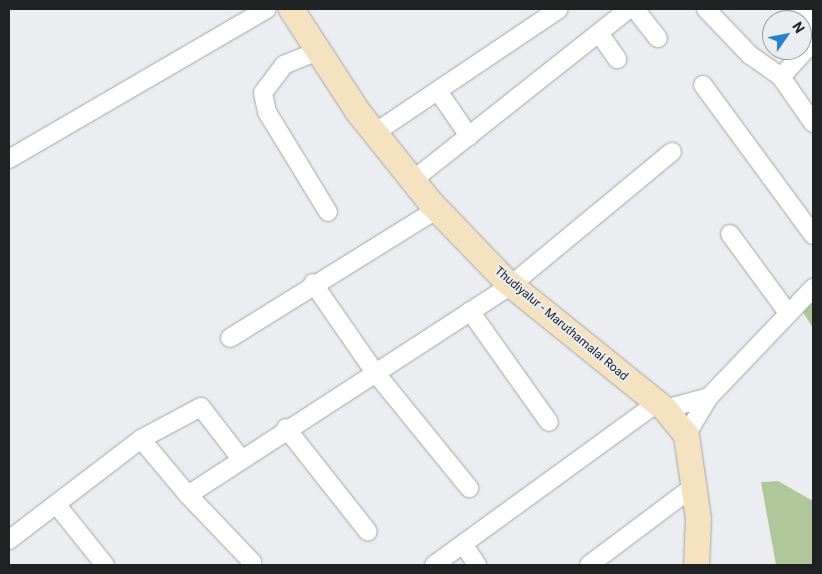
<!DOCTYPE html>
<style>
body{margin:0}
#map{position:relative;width:822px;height:574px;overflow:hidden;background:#ebedf1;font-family:Roboto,sans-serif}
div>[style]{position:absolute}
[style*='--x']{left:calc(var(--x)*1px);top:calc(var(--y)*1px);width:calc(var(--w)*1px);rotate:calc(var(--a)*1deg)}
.green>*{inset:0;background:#afc79b}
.roads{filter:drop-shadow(0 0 1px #a3a5a9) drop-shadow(0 0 1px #a3a5a9)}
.street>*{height:18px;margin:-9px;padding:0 9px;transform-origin:9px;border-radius:9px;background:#fff}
.secondary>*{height:25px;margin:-12.5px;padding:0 12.5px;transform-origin:12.5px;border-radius:12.5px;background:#f4e2c0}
span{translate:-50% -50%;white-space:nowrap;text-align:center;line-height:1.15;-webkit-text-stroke:4px #ebedf1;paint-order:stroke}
.street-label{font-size:12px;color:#202123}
.frame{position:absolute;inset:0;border:10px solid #202123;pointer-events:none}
.north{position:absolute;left:762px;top:10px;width:50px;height:50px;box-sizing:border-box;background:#ebedf1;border:1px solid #9a9b9f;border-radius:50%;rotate:57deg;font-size:14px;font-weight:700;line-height:20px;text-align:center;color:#202123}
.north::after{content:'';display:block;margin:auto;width:18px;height:22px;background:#2781cf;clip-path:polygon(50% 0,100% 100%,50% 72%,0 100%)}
</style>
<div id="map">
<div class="green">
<i style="clip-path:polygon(813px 302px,813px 328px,802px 311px)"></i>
<i style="clip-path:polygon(778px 481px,813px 501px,813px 565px,776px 565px,761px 482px)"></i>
</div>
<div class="roads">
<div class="street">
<i style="--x:635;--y:9;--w:37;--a:52"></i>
<i style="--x:706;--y:9;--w:64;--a:46.3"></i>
<i style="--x:750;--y:55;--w:38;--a:35"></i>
<i style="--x:781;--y:77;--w:56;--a:55.2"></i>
<i style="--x:799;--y:9;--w:22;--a:51"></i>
<i style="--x:599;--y:33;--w:32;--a:55"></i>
<i style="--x:318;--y:51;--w:37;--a:158"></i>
<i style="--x:284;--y:65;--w:35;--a:127"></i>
<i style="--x:263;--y:93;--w:19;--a:78"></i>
<i style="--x:267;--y:112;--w:117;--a:58.6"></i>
<i style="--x:781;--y:77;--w:47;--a:-47.6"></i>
<i style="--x:703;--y:85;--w:186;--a:53.7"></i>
<i style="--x:438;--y:91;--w:55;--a:55.4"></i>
<i style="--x:376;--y:132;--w:220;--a:-33.9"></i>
<i style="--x:9;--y:159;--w:298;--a:-30.2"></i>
<i style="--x:413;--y:180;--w:275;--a:-38.4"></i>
<i style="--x:730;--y:234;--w:98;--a:53.7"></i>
<i style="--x:313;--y:283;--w:107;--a:55.3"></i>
<i style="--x:374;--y:371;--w:151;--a:50.9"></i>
<i style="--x:470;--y:311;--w:136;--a:54.6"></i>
<i style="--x:230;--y:338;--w:244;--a:-31.9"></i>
<i style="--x:665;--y:409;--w:46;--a:-15.3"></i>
<i style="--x:709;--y:397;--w:151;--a:-46.3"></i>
<i style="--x:286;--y:428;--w:132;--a:51.7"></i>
<i style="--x:686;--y:435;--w:44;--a:-58.8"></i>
<i style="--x:141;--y:439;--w:68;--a:-28.1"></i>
<i style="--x:201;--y:407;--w:66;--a:52.4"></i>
<i style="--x:188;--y:495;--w:93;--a:46.3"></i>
<i style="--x:56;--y:504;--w:78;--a:51.2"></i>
<i style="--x:9;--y:540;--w:166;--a:-37.4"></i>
<i style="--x:141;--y:439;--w:73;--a:50"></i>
<i style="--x:188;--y:495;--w:385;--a:-33"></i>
<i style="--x:511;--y:285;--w:209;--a:-39.6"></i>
<i style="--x:463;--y:544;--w:25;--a:56"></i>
<i style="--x:434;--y:565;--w:276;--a:-36"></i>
<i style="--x:589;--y:565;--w:130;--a:-36.9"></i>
</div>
<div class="secondary">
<i style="--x:291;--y:9;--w:123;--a:57"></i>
<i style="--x:358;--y:112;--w:115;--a:51.3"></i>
<i style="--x:430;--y:202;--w:108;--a:46.1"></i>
<i style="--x:505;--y:280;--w:206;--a:38.9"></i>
<i style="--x:665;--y:409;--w:33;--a:51"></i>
<i style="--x:686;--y:435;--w:84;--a:81.8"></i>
<i style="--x:698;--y:518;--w:47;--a:92.4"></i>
</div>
</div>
<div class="street-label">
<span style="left:561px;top:324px;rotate:40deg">Thudiyalur - Maruthamalai Road</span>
</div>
<div class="frame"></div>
<div class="north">N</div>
</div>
